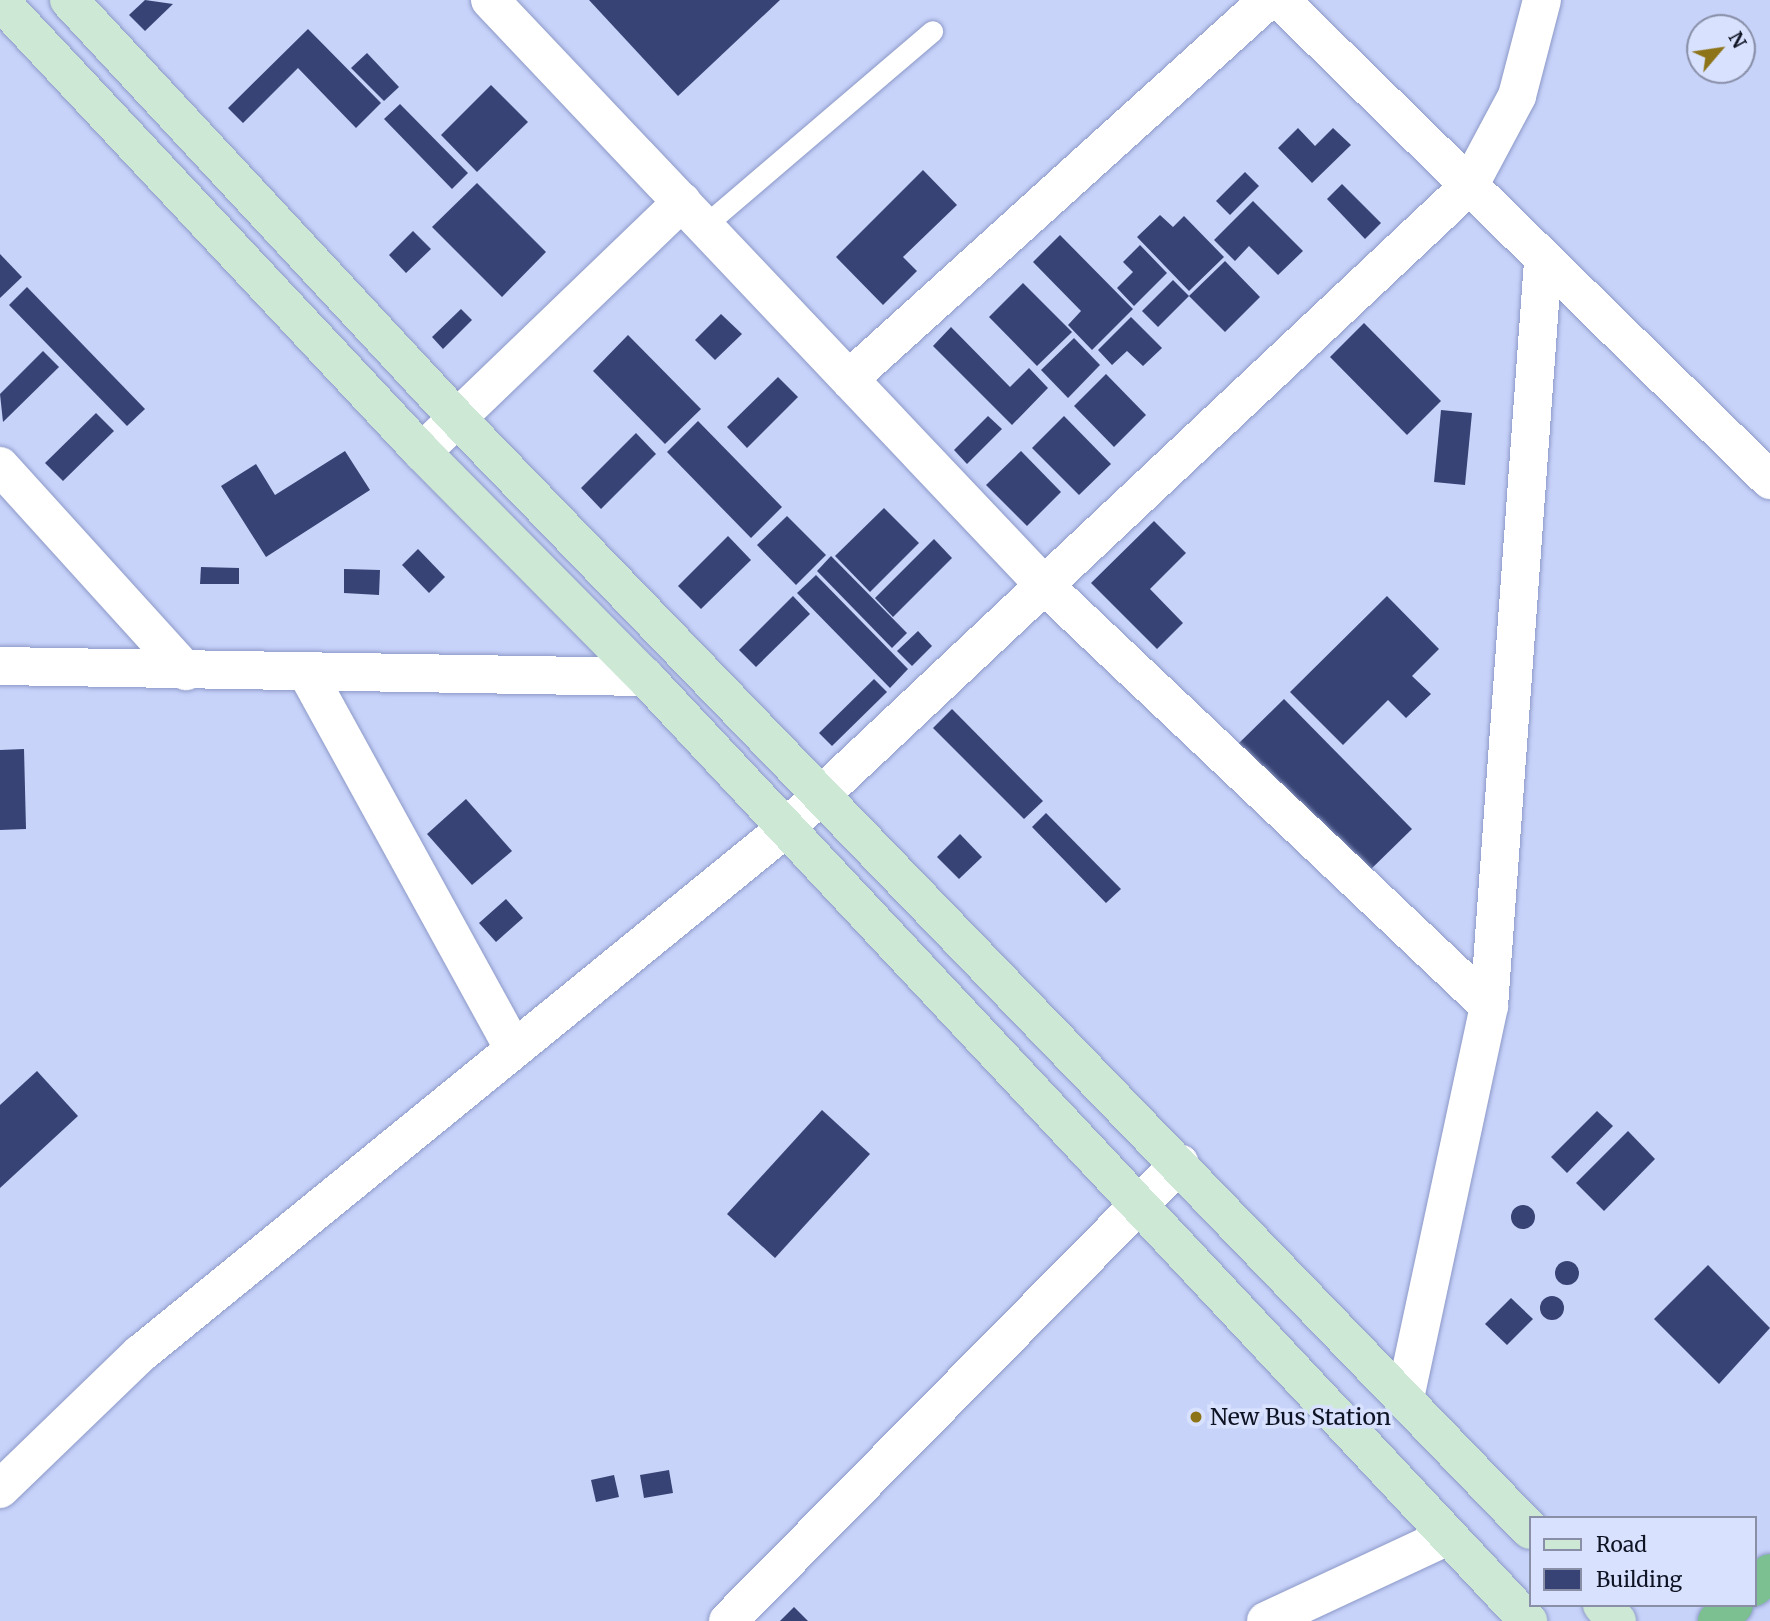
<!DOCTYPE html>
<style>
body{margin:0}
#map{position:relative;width:1770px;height:1621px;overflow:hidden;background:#c8d3fa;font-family:Merriweather,serif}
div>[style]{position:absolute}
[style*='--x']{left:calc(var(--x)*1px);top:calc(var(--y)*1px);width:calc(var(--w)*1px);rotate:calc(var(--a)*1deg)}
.building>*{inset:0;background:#374374}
.round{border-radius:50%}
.roads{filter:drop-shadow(0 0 2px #8c99c7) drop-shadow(0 0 2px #8c99c7)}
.service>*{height:21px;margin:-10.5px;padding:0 10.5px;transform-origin:10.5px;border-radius:10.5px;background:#fff}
.minor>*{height:38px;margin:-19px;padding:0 19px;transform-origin:19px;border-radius:19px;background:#fff}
.secondary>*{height:38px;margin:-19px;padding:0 19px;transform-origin:19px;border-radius:19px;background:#cee8d6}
.trunk>*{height:38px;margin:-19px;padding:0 19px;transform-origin:19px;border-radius:19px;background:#7cc092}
.dots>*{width:19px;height:19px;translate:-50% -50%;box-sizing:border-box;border:4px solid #d8e1fe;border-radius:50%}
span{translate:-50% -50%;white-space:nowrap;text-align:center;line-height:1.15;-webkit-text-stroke:7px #d8e1fe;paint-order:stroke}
.poi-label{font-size:23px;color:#0f1424}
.left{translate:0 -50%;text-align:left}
.legend{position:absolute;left:1529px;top:1516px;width:228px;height:91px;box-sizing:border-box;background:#d8e1fe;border:2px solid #888fa7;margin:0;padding:9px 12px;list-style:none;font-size:21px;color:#0f1424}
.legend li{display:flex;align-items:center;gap:14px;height:35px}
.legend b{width:35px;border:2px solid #888fa7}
.north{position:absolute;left:1686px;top:14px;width:70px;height:70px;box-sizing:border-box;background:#d8e1fe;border:2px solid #888fa7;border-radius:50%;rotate:61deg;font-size:19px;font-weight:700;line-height:28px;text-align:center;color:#0f1424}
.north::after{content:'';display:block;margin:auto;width:24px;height:32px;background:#8d7418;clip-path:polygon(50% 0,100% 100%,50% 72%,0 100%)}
</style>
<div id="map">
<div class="building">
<i style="clip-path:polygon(145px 0,173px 4px,145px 31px,129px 15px)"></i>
<i style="clip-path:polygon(589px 0,780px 0,678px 96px)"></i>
<i style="clip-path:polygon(308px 29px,381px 103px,356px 128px,298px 68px,243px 123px,228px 108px)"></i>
<i style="clip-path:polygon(367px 53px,399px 87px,384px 101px,351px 68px)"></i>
<i style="clip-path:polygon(491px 85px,528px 122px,477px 172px,441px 135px)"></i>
<i style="clip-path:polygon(400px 104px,468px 173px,452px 189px,384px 119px)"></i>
<i style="clip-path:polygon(1298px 128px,1315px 146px,1333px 128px,1351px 145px,1312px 183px,1278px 148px)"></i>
<i style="clip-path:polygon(923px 170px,957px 205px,903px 257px,917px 271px,883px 305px,836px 257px)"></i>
<i style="clip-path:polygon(1245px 172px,1259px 186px,1230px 215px,1216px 201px)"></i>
<i style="clip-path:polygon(477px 183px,546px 252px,502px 297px,432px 227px)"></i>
<i style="clip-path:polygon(1342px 184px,1381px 223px,1365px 239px,1327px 199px)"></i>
<i style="clip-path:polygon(1253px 201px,1303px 251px,1278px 275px,1249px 246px,1235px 261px,1214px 240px)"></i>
<i style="clip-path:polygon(1160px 215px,1173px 227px,1184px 216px,1224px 257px,1189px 291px,1137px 237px)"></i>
<i style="clip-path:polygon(413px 231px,431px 249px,406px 273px,389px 255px)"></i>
<i style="clip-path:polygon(1060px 235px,1133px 309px,1092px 350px,1068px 325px,1081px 311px,1033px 262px)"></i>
<i style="clip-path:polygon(1140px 245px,1167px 273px,1134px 306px,1117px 288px,1133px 272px,1123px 262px)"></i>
<i style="clip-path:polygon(0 254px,22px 277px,0 298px)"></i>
<i style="clip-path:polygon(1225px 261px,1260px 297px,1225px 332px,1189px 296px)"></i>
<i style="clip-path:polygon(1173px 280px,1189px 296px,1158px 327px,1142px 311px)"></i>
<i style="clip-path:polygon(1023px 283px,1072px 332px,1037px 366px,989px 317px)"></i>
<i style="clip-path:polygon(27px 287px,145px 409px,127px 426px,9px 305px)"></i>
<i style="clip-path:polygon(461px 309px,472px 320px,443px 349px,432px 337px)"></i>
<i style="clip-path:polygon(721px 314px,742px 334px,715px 360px,695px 340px)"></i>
<i style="clip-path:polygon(1131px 317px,1162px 348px,1143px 366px,1127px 351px,1112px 365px,1098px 350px)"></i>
<i style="clip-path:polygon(1364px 323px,1441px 401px,1407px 435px,1330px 357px)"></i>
<i style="clip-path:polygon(951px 327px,1010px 387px,1029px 368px,1048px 388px,1012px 425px,933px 346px)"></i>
<i style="clip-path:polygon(628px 335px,701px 409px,665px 444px,593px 371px)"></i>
<i style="clip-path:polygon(1074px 338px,1100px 365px,1068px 398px,1041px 370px)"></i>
<i style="clip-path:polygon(43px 351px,59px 367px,3px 422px,0 394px)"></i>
<i style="clip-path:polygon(1106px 374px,1146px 415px,1114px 447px,1074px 406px)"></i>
<i style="clip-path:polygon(778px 377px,798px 397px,747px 448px,727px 427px)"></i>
<i style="clip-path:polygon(1441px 410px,1472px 413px,1465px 485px,1434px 482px)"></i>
<i style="clip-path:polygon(96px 413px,114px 431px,63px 481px,45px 463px)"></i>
<i style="clip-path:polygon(988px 416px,1002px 429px,967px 464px,954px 450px)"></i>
<i style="clip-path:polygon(1064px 416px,1111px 464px,1079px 495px,1032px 448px)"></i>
<i style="clip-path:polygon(698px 421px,782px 507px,751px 538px,667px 452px)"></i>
<i style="clip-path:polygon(636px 433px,656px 454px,601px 509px,581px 488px)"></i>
<i style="clip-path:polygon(345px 451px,370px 490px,266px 557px,221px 486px,256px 464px,275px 495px)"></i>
<i style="clip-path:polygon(1021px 451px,1061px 492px,1027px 526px,986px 485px)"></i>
<i style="clip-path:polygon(884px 508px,919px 543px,870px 592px,835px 556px)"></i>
<i style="clip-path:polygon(787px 516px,826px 555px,796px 585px,757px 545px)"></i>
<i style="clip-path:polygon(1154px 521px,1186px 553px,1150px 589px,1183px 623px,1157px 649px,1091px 583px)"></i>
<i style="clip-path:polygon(728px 536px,751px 560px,701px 609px,678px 586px)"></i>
<i style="clip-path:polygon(934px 539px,952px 558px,893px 617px,875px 598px)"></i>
<i style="clip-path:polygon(418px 549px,445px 577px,429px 593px,402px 565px)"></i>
<i style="clip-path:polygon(831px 556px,907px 633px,892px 648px,817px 571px)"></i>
<i style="clip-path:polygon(201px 567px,239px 568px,239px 584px,200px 584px)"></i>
<i style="clip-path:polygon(344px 569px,380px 570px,379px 595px,344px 593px)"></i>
<i style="clip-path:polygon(816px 575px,908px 669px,890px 688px,797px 593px)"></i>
<i style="clip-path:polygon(793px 596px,810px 614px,756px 667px,739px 650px)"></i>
<i style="clip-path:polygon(1387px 596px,1439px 649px,1412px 676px,1431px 694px,1406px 718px,1388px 700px,1343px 745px,1290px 692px)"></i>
<i style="clip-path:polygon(918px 631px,932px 646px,912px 666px,897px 651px)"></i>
<i style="clip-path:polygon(874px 679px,887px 692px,832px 746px,819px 733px)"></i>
<i style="clip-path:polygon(1284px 699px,1412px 829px,1366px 874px,1238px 744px)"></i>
<i style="clip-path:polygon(952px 709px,1043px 801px,1024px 819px,933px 728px)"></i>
<i style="clip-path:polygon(24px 749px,26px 829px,0 830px,0 750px)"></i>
<i style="clip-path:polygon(466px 799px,512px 851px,472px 885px,427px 834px)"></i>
<i style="clip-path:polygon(1046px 813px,1121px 889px,1106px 903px,1032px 827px)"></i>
<i style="clip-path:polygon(960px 834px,982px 857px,959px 879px,937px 857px)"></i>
<i style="clip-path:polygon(506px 899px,523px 918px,496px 942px,479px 923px)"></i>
<i style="clip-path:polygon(37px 1071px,78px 1116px,0 1188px,0 1105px)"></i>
<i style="clip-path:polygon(822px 1110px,870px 1154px,775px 1258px,727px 1214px)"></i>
<i style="clip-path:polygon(1597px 1111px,1613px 1126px,1567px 1173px,1551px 1157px)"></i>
<i style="clip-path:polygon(1628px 1131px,1655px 1159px,1604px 1211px,1576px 1183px)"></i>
<i class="round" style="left:1511px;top:1205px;width:24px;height:24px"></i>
<i class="round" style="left:1555px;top:1261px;width:24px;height:24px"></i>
<i style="clip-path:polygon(1708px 1265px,1770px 1328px,1719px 1384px,1654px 1319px)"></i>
<i class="round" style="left:1540px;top:1296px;width:24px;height:24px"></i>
<i style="clip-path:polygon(1511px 1298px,1533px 1319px,1507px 1345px,1485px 1324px)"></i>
<i style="clip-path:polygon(669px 1470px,673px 1493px,644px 1498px,640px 1475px)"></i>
<i style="clip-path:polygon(614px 1475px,619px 1497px,596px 1502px,591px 1480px)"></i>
<i style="clip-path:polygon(794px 1607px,808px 1621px,780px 1621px)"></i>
</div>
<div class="roads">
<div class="service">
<i style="--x:704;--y:226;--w:300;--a:-40.5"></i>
</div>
<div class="minor">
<i style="--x:490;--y:0;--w:803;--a:46.56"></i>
<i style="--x:1042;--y:583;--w:615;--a:43.42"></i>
<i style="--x:1280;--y:0;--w:686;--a:44.41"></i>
<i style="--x:849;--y:379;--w:565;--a:-42.13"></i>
<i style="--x:422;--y:452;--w:361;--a:-43.9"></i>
<i style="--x:0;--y:466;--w:277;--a:47.8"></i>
<i style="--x:0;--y:666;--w:645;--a:0.98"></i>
<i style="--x:307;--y:673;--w:427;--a:61.2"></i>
<i style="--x:1405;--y:1398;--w:401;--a:-77.9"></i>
<i style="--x:1489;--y:1006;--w:747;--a:-85.85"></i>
<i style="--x:0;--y:1489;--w:194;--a:-44"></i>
<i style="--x:140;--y:1354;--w:833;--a:-39.15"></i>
<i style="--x:786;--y:828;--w:937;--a:-43.23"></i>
<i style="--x:1469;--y:186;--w:102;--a:-61.9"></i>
<i style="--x:1517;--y:96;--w:99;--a:-75.4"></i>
<i style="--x:728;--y:1621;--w:643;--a:-45.38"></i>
<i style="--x:1266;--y:1621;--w:199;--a:-25"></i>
</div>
<div class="secondary">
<i style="--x:69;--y:0;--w:570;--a:47.13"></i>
<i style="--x:457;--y:418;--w:1545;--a:46.02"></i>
<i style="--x:0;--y:1;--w:618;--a:46.9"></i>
<i style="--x:422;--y:452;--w:317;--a:45.3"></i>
<i style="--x:645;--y:677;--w:1293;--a:46.91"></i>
<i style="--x:1602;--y:1605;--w:22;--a:47"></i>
</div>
<div class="trunk">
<i style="--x:1754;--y:1587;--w:21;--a:-41"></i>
<i style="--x:1717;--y:1621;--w:23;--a:-43"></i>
</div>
</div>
<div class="dots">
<i style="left:1196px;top:1417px;background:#8d7418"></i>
</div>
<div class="poi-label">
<span class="left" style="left:1210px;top:1417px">New Bus Station</span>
</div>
<ul class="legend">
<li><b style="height:9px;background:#cee8d6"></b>Road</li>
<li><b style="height:19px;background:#374374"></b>Building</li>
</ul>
<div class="north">N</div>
</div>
